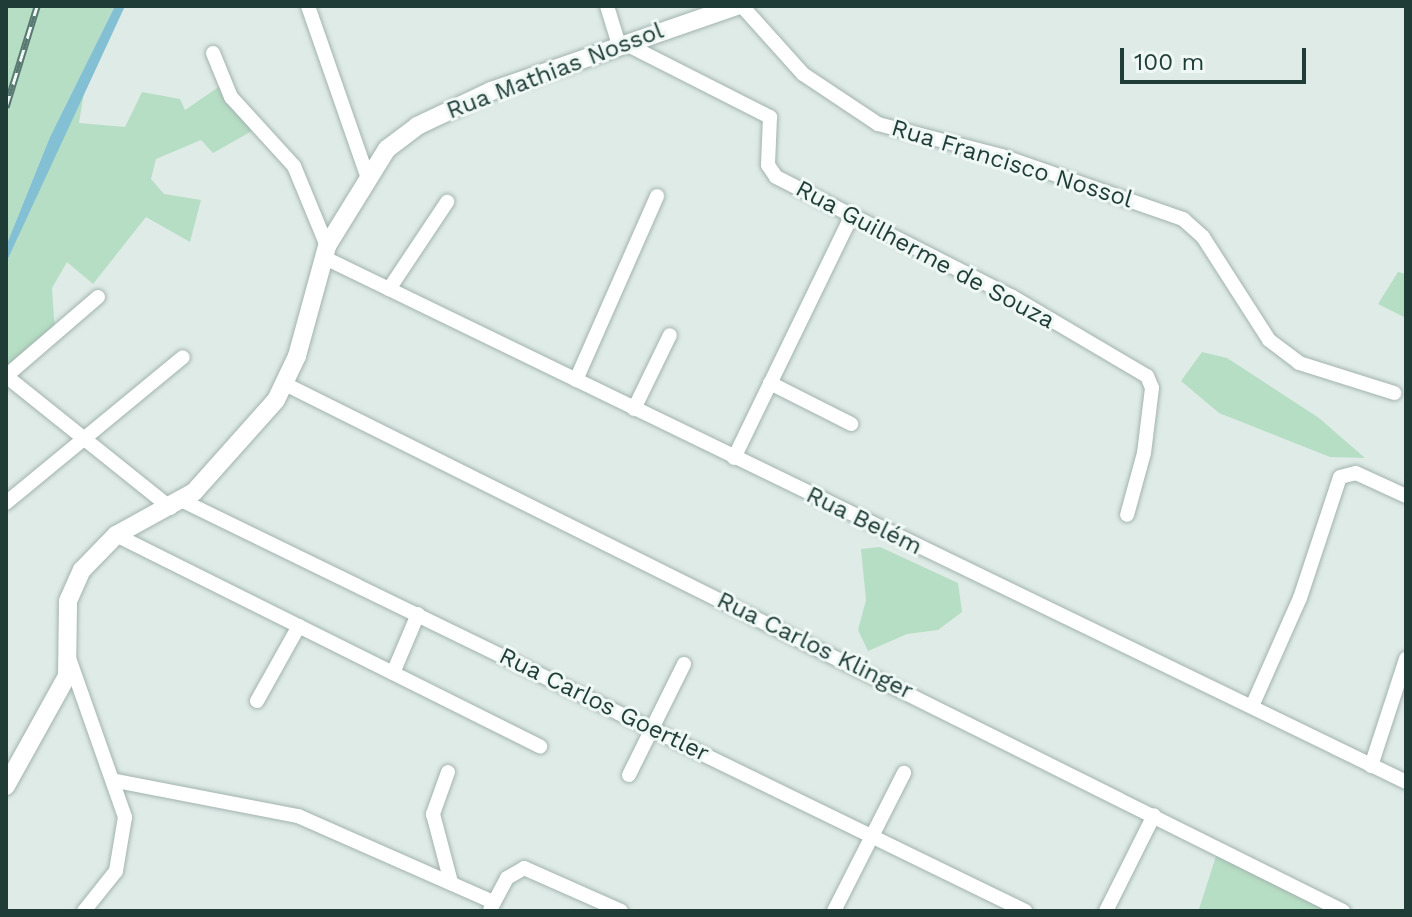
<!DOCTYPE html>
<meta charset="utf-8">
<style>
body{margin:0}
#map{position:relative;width:1412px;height:917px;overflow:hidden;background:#dfebe7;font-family:"Work Sans",sans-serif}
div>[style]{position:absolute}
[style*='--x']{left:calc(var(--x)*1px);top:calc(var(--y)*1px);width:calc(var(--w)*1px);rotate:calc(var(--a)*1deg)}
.green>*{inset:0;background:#b6dec4}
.water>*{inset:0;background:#83c0d4}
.roads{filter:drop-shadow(0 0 2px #a2b3af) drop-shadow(0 0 2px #a2b3af)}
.minor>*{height:14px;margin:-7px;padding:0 7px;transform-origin:7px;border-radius:7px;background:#fff}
.tertiary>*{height:18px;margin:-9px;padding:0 9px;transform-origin:9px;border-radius:9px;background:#fff}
.rail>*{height:7px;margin-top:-3.5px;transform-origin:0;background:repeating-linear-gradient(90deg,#eff8f4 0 12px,#597872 0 24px);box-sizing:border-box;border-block:2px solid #597872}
span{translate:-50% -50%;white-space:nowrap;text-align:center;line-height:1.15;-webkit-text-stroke:6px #eff8f4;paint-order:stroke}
.street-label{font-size:24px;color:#1f3c37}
.frame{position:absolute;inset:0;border:8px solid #1f3c37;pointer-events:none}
.scale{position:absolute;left:1120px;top:48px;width:186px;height:36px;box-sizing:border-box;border:4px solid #1f3c37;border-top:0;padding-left:10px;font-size:24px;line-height:28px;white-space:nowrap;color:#1f3c37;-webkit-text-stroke:6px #eff8f4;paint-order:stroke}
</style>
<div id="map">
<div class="green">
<i style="clip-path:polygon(6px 6px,115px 6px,50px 137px,6px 246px)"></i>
<i style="clip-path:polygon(223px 84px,259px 127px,213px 153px,201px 140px,156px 159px,151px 179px,164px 194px,201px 200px,190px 242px,146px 217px,93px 284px,67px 262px,52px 288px,55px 334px,6px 376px,6px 263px,84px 92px,79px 123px,125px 127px,142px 92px,180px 99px,185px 110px)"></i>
<i style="clip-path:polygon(1398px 272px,1406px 274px,1406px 318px,1378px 304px)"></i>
<i style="clip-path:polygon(1202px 352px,1227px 358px,1319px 418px,1365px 458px,1330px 457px,1219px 413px,1181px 381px)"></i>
<i style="clip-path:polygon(880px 547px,958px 583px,962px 612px,938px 630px,907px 634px,868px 651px,858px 630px,866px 600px,861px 549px)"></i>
<i style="clip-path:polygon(1219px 847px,1343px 911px,1199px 909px)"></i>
</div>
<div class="water">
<i style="clip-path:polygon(115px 6px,125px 6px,6px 263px,6px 246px,50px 137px)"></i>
</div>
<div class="roads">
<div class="minor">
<i style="--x:308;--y:6;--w:179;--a:70.8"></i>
<i style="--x:607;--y:6;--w:41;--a:72.9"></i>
<i style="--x:742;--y:6;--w:91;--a:48.1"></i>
<i style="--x:803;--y:74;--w:90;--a:33.7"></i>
<i style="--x:878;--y:124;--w:128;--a:14.5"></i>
<i style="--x:1002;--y:156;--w:192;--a:19.2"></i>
<i style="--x:1183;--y:219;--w:27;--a:42"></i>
<i style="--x:1203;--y:237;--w:122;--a:57.3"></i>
<i style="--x:1269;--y:340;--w:38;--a:37"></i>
<i style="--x:1299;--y:363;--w:100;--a:17.5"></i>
<i style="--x:624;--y:43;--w:164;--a:26.9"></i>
<i style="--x:770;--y:117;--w:48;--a:92.4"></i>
<i style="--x:768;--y:165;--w:14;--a:56"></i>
<i style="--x:776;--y:177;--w:263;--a:26.9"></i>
<i style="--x:1011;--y:296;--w:158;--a:30.5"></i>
<i style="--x:1147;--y:376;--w:13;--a:67"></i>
<i style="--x:1152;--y:388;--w:65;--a:97"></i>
<i style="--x:1144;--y:453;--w:64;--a:105.3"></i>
<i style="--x:213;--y:53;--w:48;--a:67.8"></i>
<i style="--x:231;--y:97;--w:93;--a:47.6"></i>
<i style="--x:294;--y:166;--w:87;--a:67.6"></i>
<i style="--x:323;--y:257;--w:1204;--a:25.86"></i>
<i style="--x:389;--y:289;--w:105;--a:-56.3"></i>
<i style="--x:98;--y:297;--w:121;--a:139.3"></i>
<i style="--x:6;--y:376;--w:211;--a:38.7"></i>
<i style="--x:576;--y:380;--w:201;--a:-66.2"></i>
<i style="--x:770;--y:383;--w:91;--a:26.8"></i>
<i style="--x:285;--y:384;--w:1182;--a:26.48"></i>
<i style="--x:634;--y:409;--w:82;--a:-64.1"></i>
<i style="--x:734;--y:458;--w:268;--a:-64.1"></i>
<i style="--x:183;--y:501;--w:937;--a:25.96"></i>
<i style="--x:6;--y:503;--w:229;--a:-39.5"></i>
<i style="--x:116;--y:535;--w:474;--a:26.5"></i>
<i style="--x:69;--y:658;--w:169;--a:70.6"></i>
<i style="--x:125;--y:817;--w:55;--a:99.5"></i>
<i style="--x:116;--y:871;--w:51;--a:128.7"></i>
<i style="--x:393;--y:673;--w:64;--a:-67"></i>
<i style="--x:257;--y:701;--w:86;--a:-60.8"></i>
<i style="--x:1253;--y:704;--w:116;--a:-66.1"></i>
<i style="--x:1300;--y:598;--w:127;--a:-71.7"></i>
<i style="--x:1340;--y:477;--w:16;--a:-14"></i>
<i style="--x:1356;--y:473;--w:55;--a:24.7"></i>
<i style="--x:1371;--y:766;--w:113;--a:-71.9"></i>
<i style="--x:448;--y:772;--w:45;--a:109.7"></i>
<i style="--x:433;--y:814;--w:70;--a:75.2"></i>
<i style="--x:629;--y:775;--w:124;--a:-63.6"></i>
<i style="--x:116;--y:781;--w:185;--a:10.9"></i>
<i style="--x:298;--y:816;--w:213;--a:23.8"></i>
<i style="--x:490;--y:910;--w:36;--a:-62"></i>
<i style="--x:507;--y:878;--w:20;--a:-30"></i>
<i style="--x:524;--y:868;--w:106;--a:23.9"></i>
<i style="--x:834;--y:911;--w:155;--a:-63.1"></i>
<i style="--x:1106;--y:911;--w:107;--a:-63.4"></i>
</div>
<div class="tertiary">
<i style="--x:6;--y:786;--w:126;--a:-61"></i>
<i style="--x:67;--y:676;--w:75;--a:-89.2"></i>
<i style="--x:68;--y:601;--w:34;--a:-66"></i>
<i style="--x:82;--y:570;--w:49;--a:-45.8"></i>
<i style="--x:116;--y:535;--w:89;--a:-28.9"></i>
<i style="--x:194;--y:492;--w:123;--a:-48.3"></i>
<i style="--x:276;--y:400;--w:49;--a:-64.5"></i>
<i style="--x:297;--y:356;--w:114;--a:-74.7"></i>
<i style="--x:327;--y:246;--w:114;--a:-58.3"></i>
<i style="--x:387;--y:149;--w:38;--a:-37"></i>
<i style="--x:417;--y:126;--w:82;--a:-25.3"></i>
<i style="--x:491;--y:91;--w:260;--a:-19.1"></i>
</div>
</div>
<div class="rail">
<i style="--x:6;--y:107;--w:106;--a:-72.9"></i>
</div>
<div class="street-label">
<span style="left:555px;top:71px;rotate:-21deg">Rua Mathias Nossol</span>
<span style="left:1012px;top:164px;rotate:17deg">Rua Francisco Nossol</span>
<span style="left:925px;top:255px;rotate:28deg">Rua Guilherme de Souza</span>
<span style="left:864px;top:521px;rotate:26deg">Rua Belém</span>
<span style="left:815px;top:646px;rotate:26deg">Rua Carlos Klinger</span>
<span style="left:604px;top:705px;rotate:26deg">Rua Carlos Goertler</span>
</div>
<div class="frame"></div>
<div class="scale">100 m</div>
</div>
